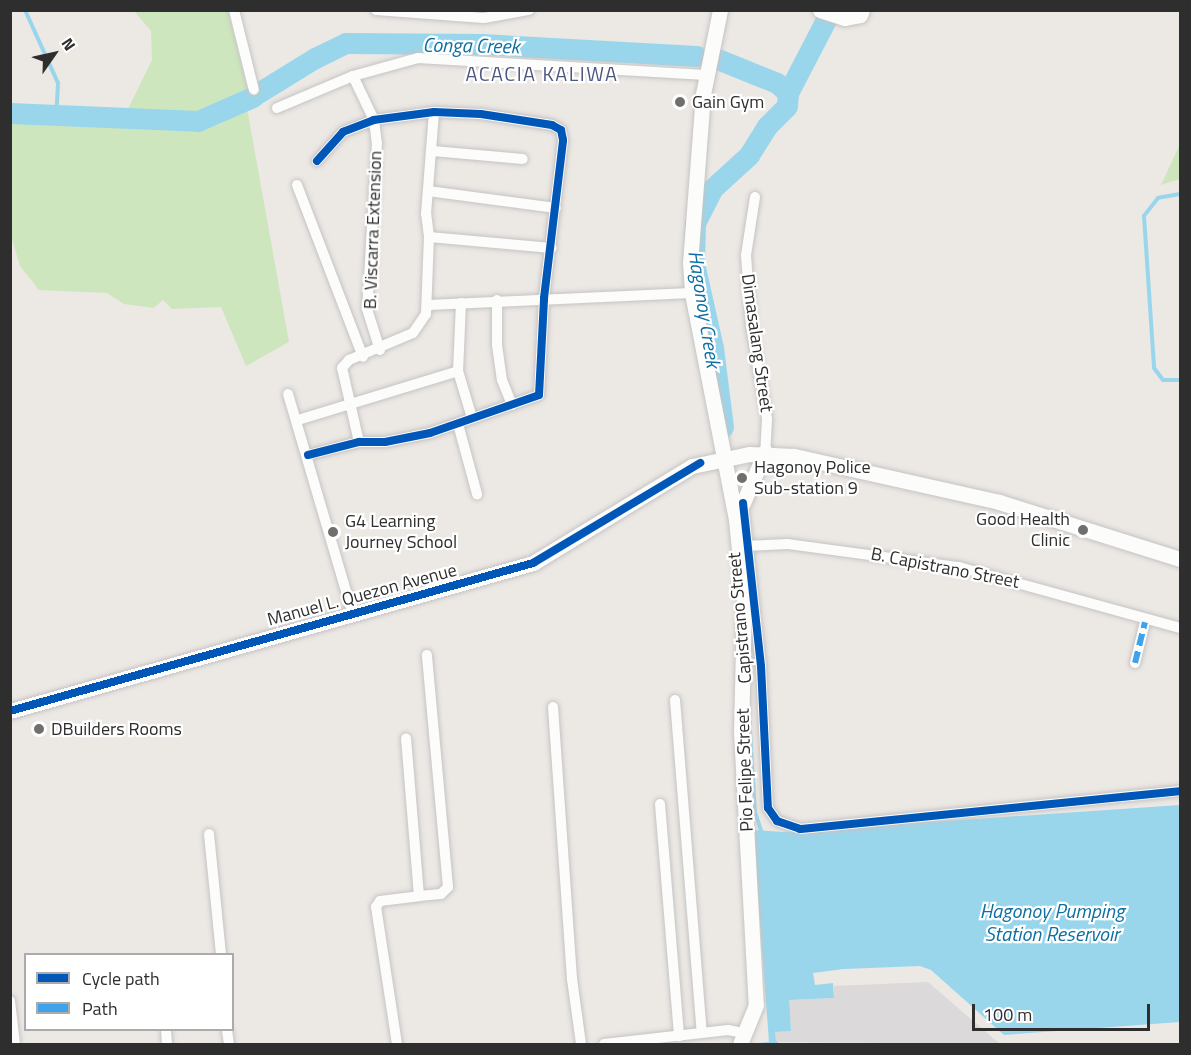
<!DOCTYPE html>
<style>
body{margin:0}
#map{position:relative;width:1191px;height:1055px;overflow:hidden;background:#ece8e4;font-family:"Titillium Web",sans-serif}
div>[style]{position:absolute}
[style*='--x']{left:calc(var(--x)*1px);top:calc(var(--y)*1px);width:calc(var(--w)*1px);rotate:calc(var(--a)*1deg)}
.industrial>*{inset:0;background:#dcd9db}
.green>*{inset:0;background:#cee6be}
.water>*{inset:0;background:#99d6ec}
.stream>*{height:4px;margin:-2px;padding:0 2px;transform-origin:2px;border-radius:2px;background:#99d6ec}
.river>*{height:21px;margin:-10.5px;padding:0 10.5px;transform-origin:10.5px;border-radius:10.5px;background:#99d6ec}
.roads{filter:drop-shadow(0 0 2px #c5c4c5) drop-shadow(0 0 2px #c5c4c5)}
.street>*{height:10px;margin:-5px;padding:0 5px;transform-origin:5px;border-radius:5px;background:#fcfcfb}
.secondary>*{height:15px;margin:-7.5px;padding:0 7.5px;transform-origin:7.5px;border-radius:7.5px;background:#fcfcfb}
.quiet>*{height:6px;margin-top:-3px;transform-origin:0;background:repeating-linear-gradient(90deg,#3ea3eb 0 12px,transparent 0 18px)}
.cycleway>*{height:8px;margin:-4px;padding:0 4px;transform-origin:4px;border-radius:4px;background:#0057b8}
.dots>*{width:16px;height:16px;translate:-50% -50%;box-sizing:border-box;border:3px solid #fff;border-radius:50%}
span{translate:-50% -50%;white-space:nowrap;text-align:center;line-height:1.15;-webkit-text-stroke:4.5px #fff;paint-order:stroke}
.poi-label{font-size:18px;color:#2e2e2e}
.left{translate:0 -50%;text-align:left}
.right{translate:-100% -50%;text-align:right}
.street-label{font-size:18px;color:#2e2e2e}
.water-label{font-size:20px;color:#0d6fa3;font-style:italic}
.neighbourhood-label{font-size:20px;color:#4d5680;letter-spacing:1.5px}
.frame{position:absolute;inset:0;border:12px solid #2e2e2e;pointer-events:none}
.legend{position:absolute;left:24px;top:953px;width:210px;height:78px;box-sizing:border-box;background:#fff;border:2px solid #ababab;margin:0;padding:8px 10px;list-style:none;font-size:18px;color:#2e2e2e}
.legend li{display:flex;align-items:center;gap:12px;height:30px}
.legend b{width:30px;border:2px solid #ababab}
.north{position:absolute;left:24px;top:24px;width:60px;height:60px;-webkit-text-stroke:4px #fff;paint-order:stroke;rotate:56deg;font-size:16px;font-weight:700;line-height:24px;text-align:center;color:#2e2e2e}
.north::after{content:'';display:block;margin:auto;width:21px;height:27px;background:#2e2e2e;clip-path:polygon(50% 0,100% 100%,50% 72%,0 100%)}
.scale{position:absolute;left:972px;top:1004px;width:178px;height:27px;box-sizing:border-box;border:3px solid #2e2e2e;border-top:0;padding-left:8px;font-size:18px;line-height:21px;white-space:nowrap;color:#2e2e2e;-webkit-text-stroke:4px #fff;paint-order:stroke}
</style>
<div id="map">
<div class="industrial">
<i style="clip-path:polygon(928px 982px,1000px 1044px,776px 1042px,775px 1032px,791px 1031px,788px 1000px,834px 998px,834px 986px)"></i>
</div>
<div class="green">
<i style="clip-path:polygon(134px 11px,228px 11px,249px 95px,198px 119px,125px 115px,152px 60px,151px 31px)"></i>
<i style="clip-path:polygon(247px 108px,289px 342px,246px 366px,221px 307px,172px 309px,163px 300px,154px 308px,124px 304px,107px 293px,39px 290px,20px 266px,11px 236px,11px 119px,197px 129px,220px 124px)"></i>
<i style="clip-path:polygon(1180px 144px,1180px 179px,1161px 185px,1179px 146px)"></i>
</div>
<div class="water">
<i style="clip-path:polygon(1180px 805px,1180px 1022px,1004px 1035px,931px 970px,920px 966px,844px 969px,813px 973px,815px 985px,833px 983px,834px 998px,789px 1000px,791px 1031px,775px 1032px,776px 1041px,780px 1044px,752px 1044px,769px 1042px,753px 830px,782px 832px)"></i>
</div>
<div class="stream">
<i style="--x:25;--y:10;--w:80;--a:65.7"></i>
<i style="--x:58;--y:83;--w:33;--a:93"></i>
<i style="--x:1180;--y:194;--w:22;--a:170"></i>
<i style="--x:1158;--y:198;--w:23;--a:128"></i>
<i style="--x:1144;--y:216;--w:152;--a:86.2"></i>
<i style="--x:1154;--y:368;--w:15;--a:53"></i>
<i style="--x:1163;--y:380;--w:17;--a:0"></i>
<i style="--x:749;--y:715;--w:97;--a:86.5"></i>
<i style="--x:755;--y:812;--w:23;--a:72"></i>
</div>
<div class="river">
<i style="--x:720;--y:60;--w:61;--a:22"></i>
<i style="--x:777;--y:83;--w:15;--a:42"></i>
<i style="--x:258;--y:93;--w:67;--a:-31.6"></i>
<i style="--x:315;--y:58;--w:34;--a:-26"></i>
<i style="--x:346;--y:43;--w:136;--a:0.4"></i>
<i style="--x:482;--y:44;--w:215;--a:3.2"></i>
<i style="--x:788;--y:93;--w:93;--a:-62.6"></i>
<i style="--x:10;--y:113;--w:188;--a:2.4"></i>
<i style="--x:198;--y:121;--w:60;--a:-23.6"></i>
<i style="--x:723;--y:427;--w:80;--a:-97.2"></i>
<i style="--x:713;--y:348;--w:87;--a:-102.6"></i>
<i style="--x:694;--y:263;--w:40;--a:-88.6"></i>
<i style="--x:695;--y:223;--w:39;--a:-63"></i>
<i style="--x:713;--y:188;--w:49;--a:-42.5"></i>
<i style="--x:749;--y:155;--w:34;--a:-58"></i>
<i style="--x:767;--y:126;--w:28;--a:-45"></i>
<i style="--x:787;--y:106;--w:13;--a:-86"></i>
</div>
<div class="roads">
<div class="street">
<i style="--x:234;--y:10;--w:82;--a:76"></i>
<i style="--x:376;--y:10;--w:108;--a:4.2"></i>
<i style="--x:484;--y:18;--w:46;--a:-10.1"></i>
<i style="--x:353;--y:76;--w:49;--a:64.5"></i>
<i style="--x:374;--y:120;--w:23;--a:83"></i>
<i style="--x:377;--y:143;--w:166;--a:93.4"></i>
<i style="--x:367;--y:309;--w:43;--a:72.4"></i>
<i style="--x:277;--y:108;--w:82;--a:-22.8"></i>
<i style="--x:353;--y:76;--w:67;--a:-15.5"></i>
<i style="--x:418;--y:58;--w:288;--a:3.4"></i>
<i style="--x:433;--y:151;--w:90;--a:5.1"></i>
<i style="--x:297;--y:185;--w:184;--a:69"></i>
<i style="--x:428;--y:191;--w:129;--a:7.6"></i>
<i style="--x:755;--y:197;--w:59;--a:98.8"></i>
<i style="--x:746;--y:255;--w:71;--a:86"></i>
<i style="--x:751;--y:326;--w:94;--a:80.2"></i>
<i style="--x:767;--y:419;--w:33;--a:93"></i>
<i style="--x:429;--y:237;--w:123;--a:5.1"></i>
<i style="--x:497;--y:300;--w:45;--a:90"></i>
<i style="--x:497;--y:345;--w:35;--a:82"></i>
<i style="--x:502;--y:380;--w:27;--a:68"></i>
<i style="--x:461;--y:303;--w:68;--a:92.5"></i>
<i style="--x:458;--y:371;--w:49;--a:73.4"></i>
<i style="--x:428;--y:305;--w:264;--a:-2.6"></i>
<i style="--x:288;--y:394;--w:226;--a:73.6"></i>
<i style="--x:298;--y:420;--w:167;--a:-17"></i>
<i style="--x:458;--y:424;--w:73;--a:74.8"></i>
<i style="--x:359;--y:442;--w:76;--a:-102.9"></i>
<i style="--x:342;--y:368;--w:11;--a:-49"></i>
<i style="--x:349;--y:360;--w:69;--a:-22.9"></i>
<i style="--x:413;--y:333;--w:23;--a:-56"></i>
<i style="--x:426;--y:314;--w:77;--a:-87.8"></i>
<i style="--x:429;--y:237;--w:23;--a:-97"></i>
<i style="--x:426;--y:214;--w:102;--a:-85.5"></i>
<i style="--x:308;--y:455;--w:53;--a:-14.3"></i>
<i style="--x:359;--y:442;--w:26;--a:0"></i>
<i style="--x:385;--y:442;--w:46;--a:-11.3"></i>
<i style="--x:430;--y:433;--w:115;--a:-19.2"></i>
<i style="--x:539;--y:395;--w:97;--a:-87"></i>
<i style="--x:544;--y:298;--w:159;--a:-83.1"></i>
<i style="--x:563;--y:140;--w:10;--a:-101"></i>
<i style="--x:561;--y:130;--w:10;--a:-151"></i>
<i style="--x:552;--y:125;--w:72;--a:-171.2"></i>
<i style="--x:481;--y:114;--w:47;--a:-177.6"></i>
<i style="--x:434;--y:112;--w:61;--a:172.4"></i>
<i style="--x:374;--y:120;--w:33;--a:159"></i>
<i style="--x:343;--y:132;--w:39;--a:132"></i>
<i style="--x:743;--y:503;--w:164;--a:83.7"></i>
<i style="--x:761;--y:666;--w:142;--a:87.2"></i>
<i style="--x:768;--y:808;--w:16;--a:55"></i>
<i style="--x:777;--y:821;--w:24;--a:19"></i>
<i style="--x:800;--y:829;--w:382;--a:-5.7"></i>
<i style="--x:744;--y:546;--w:44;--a:-2.6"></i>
<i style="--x:788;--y:544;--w:173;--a:7.7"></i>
<i style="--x:959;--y:567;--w:229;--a:15.4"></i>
<i style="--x:1135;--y:663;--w:42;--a:-76.3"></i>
<i style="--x:675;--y:700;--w:334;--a:85.4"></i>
<i style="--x:553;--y:707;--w:273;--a:86"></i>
<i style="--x:572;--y:979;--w:66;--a:82.1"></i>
<i style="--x:660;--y:804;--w:233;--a:85.3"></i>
<i style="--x:209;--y:834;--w:121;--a:84.3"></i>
<i style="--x:419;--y:896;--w:22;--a:-5"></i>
<i style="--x:441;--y:894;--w:10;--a:-45"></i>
<i style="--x:448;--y:887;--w:233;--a:-95.2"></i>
<i style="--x:10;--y:1001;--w:43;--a:83.4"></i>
<i style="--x:166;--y:1030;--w:14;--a:86"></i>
<i style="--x:227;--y:1030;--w:14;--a:82"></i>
<i style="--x:397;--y:1044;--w:139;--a:-98.7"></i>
<i style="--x:376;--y:907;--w:7;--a:-56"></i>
<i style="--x:380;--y:901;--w:39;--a:-7"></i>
<i style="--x:419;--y:896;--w:158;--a:-94.7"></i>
<i style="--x:604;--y:1044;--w:125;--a:-6.4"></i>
<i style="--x:728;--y:1030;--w:16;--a:11"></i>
</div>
<div class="secondary">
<i style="--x:720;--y:10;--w:86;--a:101.4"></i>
<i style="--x:703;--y:94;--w:169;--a:94.4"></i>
<i style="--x:690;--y:263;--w:30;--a:86"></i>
<i style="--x:692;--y:293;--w:230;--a:79"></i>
<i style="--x:736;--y:519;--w:83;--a:84.5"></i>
<i style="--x:744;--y:602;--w:130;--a:91.3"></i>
<i style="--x:741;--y:732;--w:273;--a:86.9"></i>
<i style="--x:756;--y:1005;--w:42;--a:112.3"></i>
<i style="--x:820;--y:10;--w:26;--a:18"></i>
<i style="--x:845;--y:18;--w:15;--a:-11"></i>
<i style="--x:860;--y:15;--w:5;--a:-68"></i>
<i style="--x:743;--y:503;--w:56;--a:-66.7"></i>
<i style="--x:10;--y:711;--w:544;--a:-15.8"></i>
<i style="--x:533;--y:563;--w:186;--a:-31.4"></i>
<i style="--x:692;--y:466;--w:58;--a:-11.9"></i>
<i style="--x:749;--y:454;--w:45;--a:2.5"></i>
<i style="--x:794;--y:456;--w:210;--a:12.6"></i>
<i style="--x:999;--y:502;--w:190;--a:17.5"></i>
</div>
</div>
<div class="quiet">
<i style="--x:1135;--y:663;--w:42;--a:-76.3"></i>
</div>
<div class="cycleway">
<i style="--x:308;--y:455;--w:53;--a:-14.3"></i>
<i style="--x:359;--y:442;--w:26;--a:0"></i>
<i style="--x:385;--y:442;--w:46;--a:-11.3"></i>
<i style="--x:430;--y:433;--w:115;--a:-19.2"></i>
<i style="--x:539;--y:395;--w:97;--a:-87"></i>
<i style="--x:544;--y:298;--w:159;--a:-83.1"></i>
<i style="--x:563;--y:140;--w:10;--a:-101"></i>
<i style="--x:561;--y:130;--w:10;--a:-151"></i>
<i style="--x:552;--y:125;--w:72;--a:-171.2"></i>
<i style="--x:481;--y:114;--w:47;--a:-177.6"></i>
<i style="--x:434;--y:112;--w:61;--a:172.4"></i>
<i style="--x:374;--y:120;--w:33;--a:159"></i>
<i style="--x:343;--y:132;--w:39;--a:132"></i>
<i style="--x:743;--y:503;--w:164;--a:83.7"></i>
<i style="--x:761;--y:666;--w:142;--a:87.2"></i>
<i style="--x:768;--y:808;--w:16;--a:55"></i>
<i style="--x:777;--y:821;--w:24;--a:19"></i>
<i style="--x:800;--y:829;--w:382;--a:-5.7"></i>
<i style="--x:10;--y:711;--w:544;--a:-15.8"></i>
<i style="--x:533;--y:563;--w:195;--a:-30.9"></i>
</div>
<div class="dots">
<i style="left:680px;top:102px;background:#706f6e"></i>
<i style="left:742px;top:478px;background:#706f6e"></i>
<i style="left:1083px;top:530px;background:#706f6e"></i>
<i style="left:333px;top:532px;background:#706f6e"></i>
<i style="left:39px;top:729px;background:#706f6e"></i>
</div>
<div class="poi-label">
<span class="left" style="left:692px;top:102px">Gain Gym</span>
<span class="left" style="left:754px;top:478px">Hagonoy Police<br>Sub-station 9</span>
<span class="right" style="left:1070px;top:530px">Good Health<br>Clinic</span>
<span class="left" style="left:345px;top:532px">G4 Learning<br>Journey School</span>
<span class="left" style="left:51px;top:729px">DBuilders Rooms</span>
</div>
<div class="street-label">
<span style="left:373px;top:230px;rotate:-88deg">B. Viscarra Extension</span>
<span style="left:757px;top:343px;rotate:82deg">Dimasalang Street</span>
<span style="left:945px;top:568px;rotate:11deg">B. Capistrano Street</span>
<span style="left:362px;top:595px;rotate:-15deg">Manuel L. Quezon Avenue</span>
<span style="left:740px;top:618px;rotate:-95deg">Capistrano Street</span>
<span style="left:745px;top:770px;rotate:-92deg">Pio Felipe Street</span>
</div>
<div class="water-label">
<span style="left:471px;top:45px;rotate:1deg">Conga Creek</span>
<span style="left:705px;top:309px;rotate:81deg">Hagonoy Creek</span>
<span style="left:1052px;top:922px">Hagonoy Pumping<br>Station Reservoir</span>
</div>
<div class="neighbourhood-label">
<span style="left:542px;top:73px">ACACIA KALIWA</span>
</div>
<div class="frame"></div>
<ul class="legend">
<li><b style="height:8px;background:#0057b8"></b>Cycle path</li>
<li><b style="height:8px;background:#3ea3eb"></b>Path</li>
</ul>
<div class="north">N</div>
<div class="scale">100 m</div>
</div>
